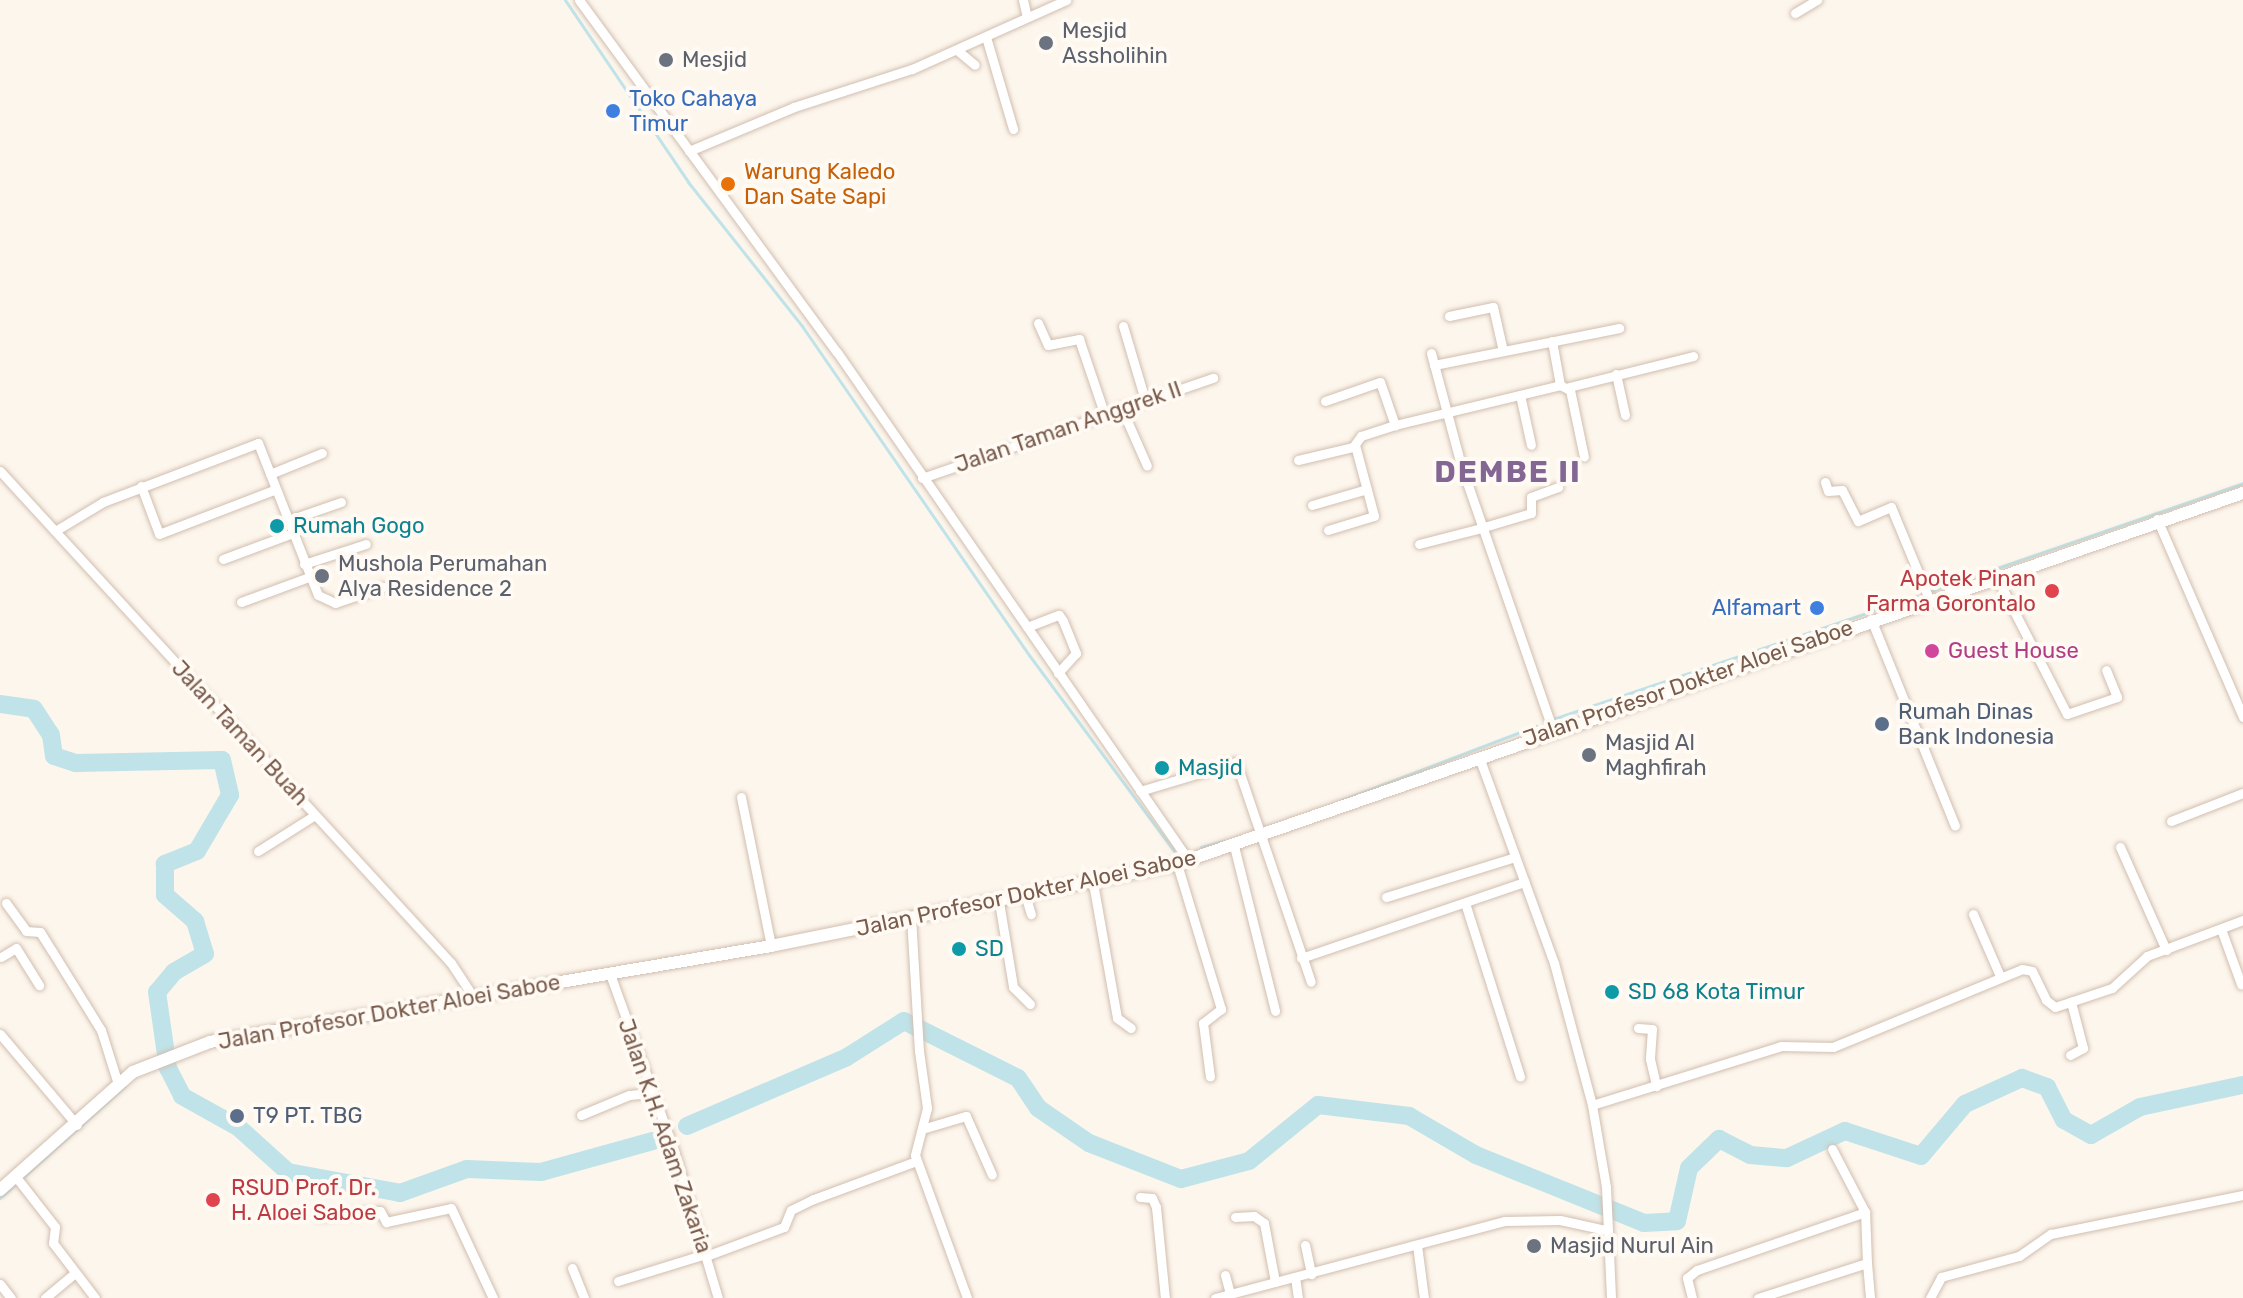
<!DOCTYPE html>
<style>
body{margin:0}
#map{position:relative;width:2243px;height:1298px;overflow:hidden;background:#fdf6ec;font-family:Rubik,sans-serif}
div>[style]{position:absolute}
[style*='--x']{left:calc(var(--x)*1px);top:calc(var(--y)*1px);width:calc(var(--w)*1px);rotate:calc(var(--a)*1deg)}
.stream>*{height:3px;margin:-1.5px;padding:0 1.5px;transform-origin:1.5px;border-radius:1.5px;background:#bfe3e8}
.river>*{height:18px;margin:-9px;padding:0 9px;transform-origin:9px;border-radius:9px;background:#bfe3e8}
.roads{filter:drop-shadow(0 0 2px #d1beb0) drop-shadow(0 0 2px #d1beb0)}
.minor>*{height:9px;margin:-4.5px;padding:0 4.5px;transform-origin:4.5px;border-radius:4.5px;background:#fff}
.tertiary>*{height:12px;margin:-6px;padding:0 6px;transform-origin:6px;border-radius:6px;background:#fff}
.dots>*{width:22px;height:22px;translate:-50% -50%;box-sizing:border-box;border:4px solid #fffaf3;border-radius:50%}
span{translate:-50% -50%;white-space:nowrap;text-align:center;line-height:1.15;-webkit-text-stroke:8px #fffaf3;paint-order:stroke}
.worship-label{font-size:22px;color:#5b616d}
.left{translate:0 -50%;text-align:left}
.shop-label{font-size:22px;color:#366cbe}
.right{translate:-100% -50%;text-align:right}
.food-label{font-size:22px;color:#c56008}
.street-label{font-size:22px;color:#7a5c4d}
.culture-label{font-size:22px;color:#0d838f}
.health-label{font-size:22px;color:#be3a42}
.hotel-label{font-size:22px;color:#b23c85}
.service-label{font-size:22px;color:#4e5e75}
.district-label{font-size:30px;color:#846695;font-weight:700;letter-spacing:2px}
</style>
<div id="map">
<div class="stream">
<i style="--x:565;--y:0;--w:220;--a:55.9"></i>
<i style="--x:688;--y:182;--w:184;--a:51.6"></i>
<i style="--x:802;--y:326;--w:400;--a:55.4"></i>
<i style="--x:1029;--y:655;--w:244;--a:53.5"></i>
<i style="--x:1927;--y:592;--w:334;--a:-19"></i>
<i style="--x:1553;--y:719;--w:384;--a:-18.7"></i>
<i style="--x:1342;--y:800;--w:208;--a:-20.9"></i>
<i style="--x:1201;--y:847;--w:24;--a:-15"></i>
<i style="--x:159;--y:1068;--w:9;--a:0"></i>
<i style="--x:0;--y:1198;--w:168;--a:-41.9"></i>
</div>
<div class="river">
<i style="--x:0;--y:704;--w:34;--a:8"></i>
<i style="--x:34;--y:709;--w:31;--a:57"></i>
<i style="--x:51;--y:735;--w:21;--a:82"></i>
<i style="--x:54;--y:756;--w:23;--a:18"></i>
<i style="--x:76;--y:763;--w:146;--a:-1.2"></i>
<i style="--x:222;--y:760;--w:36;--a:77"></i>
<i style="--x:230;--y:795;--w:65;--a:120.5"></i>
<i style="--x:197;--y:851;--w:35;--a:158"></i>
<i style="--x:165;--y:864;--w:31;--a:90"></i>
<i style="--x:165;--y:895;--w:40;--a:41"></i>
<i style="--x:195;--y:921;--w:34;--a:73"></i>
<i style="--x:205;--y:954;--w:36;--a:150"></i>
<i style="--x:174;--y:972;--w:26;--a:130"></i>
<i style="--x:157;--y:992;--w:77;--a:81.8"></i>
<i style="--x:168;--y:1068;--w:31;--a:63"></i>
<i style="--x:182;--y:1096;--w:64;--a:29"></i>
<i style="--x:238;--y:1127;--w:67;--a:42"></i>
<i style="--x:288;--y:1172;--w:114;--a:10.6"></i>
<i style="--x:400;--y:1193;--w:71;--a:-19.7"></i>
<i style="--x:467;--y:1169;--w:74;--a:2.3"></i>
<i style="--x:541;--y:1172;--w:116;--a:-15.5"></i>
<i style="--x:687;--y:1126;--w:174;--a:-23.3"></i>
<i style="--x:847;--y:1057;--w:67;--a:-32.3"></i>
<i style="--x:904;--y:1021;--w:127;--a:26.6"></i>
<i style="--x:1018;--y:1078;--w:36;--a:56"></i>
<i style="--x:1038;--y:1108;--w:62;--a:34.5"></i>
<i style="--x:1089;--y:1143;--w:99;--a:21.4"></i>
<i style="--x:1181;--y:1179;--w:70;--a:-14.8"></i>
<i style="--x:1249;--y:1161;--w:89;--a:-39.1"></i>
<i style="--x:1318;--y:1105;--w:92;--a:6.9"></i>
<i style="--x:1409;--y:1116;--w:78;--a:30.2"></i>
<i style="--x:1476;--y:1155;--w:181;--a:22"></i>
<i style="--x:1644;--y:1223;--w:33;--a:-3"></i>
<i style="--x:1677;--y:1221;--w:54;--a:-77.2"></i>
<i style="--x:1689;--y:1168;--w:42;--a:-44"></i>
<i style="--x:1719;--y:1139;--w:35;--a:27"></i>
<i style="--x:1750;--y:1155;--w:37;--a:5"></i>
<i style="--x:1787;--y:1158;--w:64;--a:-25"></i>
<i style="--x:1845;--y:1131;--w:80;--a:18.2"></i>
<i style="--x:1921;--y:1156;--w:68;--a:-49.8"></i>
<i style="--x:1965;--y:1104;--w:63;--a:-24.5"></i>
<i style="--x:2022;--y:1078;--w:27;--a:20"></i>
<i style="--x:2047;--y:1087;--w:37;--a:63"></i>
<i style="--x:2064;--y:1120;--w:31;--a:29"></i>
<i style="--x:2091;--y:1135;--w:56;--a:-29.7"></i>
<i style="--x:2140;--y:1107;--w:105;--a:-12.1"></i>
</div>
<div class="roads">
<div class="minor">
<i style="--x:579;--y:0;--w:436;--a:53.8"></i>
<i style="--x:837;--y:352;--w:619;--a:55.33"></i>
<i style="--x:1023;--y:0;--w:17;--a:77"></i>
<i style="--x:1795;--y:13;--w:26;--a:-31"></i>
<i style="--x:986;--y:37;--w:96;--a:73.6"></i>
<i style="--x:957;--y:50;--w:23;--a:40"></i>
<i style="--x:689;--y:151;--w:114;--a:-22.7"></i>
<i style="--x:794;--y:107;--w:124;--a:-17.9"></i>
<i style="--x:912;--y:69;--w:169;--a:-24.1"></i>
<i style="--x:1449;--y:316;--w:45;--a:-11.6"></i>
<i style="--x:1493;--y:307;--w:45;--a:77.2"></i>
<i style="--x:1038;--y:323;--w:24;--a:66"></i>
<i style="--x:1048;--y:345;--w:32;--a:-11"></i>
<i style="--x:1079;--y:339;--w:78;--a:71.3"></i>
<i style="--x:1123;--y:326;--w:77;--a:73.4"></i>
<i style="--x:1552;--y:341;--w:45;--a:79.7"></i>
<i style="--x:1431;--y:353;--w:116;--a:75"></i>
<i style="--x:1461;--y:465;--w:281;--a:70.9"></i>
<i style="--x:1434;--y:365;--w:189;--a:-11.3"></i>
<i style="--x:1616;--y:374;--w:42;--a:77.6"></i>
<i style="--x:1569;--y:387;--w:128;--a:-14"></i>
<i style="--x:1520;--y:395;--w:51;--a:77.6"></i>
<i style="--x:1325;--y:401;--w:58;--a:-19.1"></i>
<i style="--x:1380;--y:382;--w:46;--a:70.8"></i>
<i style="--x:1121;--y:407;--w:64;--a:66.2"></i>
<i style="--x:1298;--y:460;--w:57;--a:-13.3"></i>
<i style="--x:1353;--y:447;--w:14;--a:-54"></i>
<i style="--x:1361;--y:436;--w:36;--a:-18"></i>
<i style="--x:1395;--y:425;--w:170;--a:-13.6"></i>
<i style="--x:1560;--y:385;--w:11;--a:27"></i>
<i style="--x:1570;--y:390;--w:68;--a:78.2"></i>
<i style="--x:0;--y:471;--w:667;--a:47.49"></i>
<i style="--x:451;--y:963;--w:42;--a:56.7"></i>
<i style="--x:270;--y:474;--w:56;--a:-22"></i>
<i style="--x:922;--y:478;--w:308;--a:-19"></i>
<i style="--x:1825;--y:482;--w:9;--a:72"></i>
<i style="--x:1828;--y:491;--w:14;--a:-4"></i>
<i style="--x:1842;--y:490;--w:35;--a:63"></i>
<i style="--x:1858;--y:521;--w:36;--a:-23"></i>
<i style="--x:1891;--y:507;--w:102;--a:67.5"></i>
<i style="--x:141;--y:486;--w:51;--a:69.4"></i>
<i style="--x:159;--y:534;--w:125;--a:-21"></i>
<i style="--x:1312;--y:505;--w:57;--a:-16.2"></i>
<i style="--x:2157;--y:519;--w:216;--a:66.5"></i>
<i style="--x:289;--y:520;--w:55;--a:-19.1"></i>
<i style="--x:1484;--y:527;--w:49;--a:-16.6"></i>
<i style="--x:1531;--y:513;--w:16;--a:-90"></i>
<i style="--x:1531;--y:497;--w:29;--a:-20"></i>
<i style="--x:1328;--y:530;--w:48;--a:-16.9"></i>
<i style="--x:1374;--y:516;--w:73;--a:-105"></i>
<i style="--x:55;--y:531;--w:56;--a:-31.1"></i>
<i style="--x:103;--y:502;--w:166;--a:-20.8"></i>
<i style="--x:258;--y:443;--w:163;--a:68.5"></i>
<i style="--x:318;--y:595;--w:19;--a:25"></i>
<i style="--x:335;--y:603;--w:50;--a:-18.8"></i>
<i style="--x:1419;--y:544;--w:65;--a:-14.3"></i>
<i style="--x:223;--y:559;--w:75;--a:-20.4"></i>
<i style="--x:304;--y:564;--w:65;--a:-17.9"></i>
<i style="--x:1996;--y:576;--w:155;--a:62.8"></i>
<i style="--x:2067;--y:714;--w:53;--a:-18.8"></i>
<i style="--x:2117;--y:697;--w:29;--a:-112"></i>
<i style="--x:241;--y:602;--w:72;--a:-20.2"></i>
<i style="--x:1871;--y:619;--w:223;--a:67.9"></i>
<i style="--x:1027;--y:627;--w:34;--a:-21"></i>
<i style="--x:1059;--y:615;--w:7;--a:56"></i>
<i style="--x:1063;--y:621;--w:35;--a:68"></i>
<i style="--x:1076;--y:653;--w:27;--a:132"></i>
<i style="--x:1479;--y:757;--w:219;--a:70"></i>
<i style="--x:1554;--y:963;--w:147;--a:75"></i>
<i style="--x:1592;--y:1105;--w:83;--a:80.3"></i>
<i style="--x:1606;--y:1187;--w:111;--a:87.4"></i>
<i style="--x:1140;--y:791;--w:100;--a:-16.8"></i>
<i style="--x:1236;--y:762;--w:232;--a:71.2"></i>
<i style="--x:741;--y:797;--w:152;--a:78.6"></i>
<i style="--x:2171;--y:821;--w:77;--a:-21.3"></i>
<i style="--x:1234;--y:846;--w:170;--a:76"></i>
<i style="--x:2120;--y:847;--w:113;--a:65.9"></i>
<i style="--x:258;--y:851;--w:67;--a:-32.3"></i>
<i style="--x:1177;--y:864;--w:152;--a:73.1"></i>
<i style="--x:1221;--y:1009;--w:23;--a:142"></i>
<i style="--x:1203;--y:1023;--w:54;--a:82.6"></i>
<i style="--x:1093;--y:883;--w:137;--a:79.9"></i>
<i style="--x:1117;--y:1018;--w:17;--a:36"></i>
<i style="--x:1386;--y:897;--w:135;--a:-17.2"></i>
<i style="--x:1026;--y:898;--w:17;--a:73"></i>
<i style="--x:999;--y:902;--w:86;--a:80.6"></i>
<i style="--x:1013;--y:987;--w:24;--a:45"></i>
<i style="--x:6;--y:903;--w:34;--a:54"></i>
<i style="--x:26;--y:931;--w:14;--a:4"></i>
<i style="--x:40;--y:932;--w:22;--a:58"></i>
<i style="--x:52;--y:951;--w:93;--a:58.2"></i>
<i style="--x:101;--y:1030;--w:57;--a:72.5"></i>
<i style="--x:1465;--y:903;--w:182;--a:72.4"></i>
<i style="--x:1973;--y:914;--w:68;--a:66.5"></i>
<i style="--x:911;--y:917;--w:134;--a:86.6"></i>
<i style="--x:919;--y:1051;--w:58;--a:82"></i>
<i style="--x:927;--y:1108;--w:49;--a:104.3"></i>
<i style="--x:915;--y:1155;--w:152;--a:70"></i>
<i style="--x:2221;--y:929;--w:59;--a:70"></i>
<i style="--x:1;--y:957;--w:17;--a:-31"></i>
<i style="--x:16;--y:948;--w:44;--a:58.1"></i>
<i style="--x:1301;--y:958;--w:236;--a:-18.8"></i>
<i style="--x:610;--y:974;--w:191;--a:70.1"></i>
<i style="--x:675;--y:1154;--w:150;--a:73.4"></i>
<i style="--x:1638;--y:1028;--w:14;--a:4"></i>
<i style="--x:1652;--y:1029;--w:30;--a:94"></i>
<i style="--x:1650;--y:1059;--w:28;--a:77"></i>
<i style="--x:0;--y:1034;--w:119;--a:49.8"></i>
<i style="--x:2070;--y:1055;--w:15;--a:-28"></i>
<i style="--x:2083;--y:1048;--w:48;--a:-104.6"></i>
<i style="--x:1592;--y:1105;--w:198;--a:-17.3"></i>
<i style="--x:1781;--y:1046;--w:52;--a:1.1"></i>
<i style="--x:1833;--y:1047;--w:204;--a:-22.4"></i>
<i style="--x:2022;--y:969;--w:10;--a:11"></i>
<i style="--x:2032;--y:971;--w:32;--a:64"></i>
<i style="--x:2046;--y:1000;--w:11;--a:38"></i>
<i style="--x:2055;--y:1007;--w:60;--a:-18.4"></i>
<i style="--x:2112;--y:988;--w:47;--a:-42.4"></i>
<i style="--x:2147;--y:956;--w:103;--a:-20.6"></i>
<i style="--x:581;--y:1115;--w:52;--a:-22.6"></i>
<i style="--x:629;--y:1095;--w:22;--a:-5"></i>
<i style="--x:922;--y:1129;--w:46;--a:-16.5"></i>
<i style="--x:966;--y:1116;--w:64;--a:66.2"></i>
<i style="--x:16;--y:1177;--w:63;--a:52"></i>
<i style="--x:55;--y:1227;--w:16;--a:97"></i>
<i style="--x:53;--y:1243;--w:69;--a:52.6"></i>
<i style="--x:1140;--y:1197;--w:12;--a:5"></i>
<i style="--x:1152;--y:1198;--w:10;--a:66"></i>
<i style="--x:1156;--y:1207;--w:91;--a:84.4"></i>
<i style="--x:320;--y:1216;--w:60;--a:-4.8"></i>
<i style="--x:380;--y:1211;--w:13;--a:61"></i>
<i style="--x:386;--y:1222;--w:66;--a:-12.2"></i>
<i style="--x:451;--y:1208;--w:99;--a:65"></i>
<i style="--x:1235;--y:1217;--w:19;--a:-3"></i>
<i style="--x:1254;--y:1216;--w:12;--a:35"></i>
<i style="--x:1264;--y:1223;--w:60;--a:79.4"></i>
<i style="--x:1305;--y:1245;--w:30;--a:78"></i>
<i style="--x:1417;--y:1245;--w:53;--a:82.5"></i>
<i style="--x:706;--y:1256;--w:83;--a:-20.4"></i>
<i style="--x:784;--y:1227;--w:18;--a:-68"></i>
<i style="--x:791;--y:1210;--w:25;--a:-26"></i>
<i style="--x:814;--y:1199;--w:109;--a:-20.4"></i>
<i style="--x:1867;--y:1263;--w:35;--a:85"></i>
<i style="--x:572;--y:1268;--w:32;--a:68"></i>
<i style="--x:1225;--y:1275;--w:20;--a:75"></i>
<i style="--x:1295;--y:1277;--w:21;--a:82"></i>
<i style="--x:618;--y:1281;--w:91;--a:-17.2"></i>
<i style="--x:0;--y:1284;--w:18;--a:52"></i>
<i style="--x:45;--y:1298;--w:39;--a:-40"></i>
<i style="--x:1215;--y:1298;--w:300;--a:-14.9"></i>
<i style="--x:1505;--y:1221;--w:55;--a:-1"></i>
<i style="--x:1560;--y:1220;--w:46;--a:12.5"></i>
<i style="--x:1692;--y:1298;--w:21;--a:-104"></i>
<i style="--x:1687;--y:1278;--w:13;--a:-39"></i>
<i style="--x:1697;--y:1270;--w:178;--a:-19"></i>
<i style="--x:1758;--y:1298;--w:114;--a:-17.8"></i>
<i style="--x:1867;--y:1263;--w:51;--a:-92.2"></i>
<i style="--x:1865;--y:1212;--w:71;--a:-117.6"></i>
<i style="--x:1930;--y:1298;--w:24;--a:-62"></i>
<i style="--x:1941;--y:1277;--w:81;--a:-15.1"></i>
<i style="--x:2019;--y:1256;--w:39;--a:-35"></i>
<i style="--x:2051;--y:1234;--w:196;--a:-11.5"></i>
</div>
<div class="tertiary">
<i style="--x:0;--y:1190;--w:178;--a:-41.6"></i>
<i style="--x:133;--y:1072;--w:83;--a:-21.3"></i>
<i style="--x:210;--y:1042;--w:569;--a:-9.71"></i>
<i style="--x:771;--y:946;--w:414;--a:-11.4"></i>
<i style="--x:1177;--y:864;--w:1129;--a:-19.19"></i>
</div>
</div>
<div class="dots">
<i style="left:1046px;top:43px;background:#6b7280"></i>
<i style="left:666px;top:60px;background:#6b7280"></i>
<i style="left:613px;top:111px;background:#3f7fe0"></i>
<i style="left:728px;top:184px;background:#e8710a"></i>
<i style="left:277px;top:526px;background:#0f9aa8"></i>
<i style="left:322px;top:576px;background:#6b7280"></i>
<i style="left:2052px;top:591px;background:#e0444e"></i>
<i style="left:1817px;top:608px;background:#3f7fe0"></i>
<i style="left:1932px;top:651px;background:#d1479c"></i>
<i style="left:1882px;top:724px;background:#5c6f8a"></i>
<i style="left:1589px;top:755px;background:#6b7280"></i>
<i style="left:1162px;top:768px;background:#0f9aa8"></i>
<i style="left:959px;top:949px;background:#0f9aa8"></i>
<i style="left:1612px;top:992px;background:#0f9aa8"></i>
<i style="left:237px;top:1116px;background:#5c6f8a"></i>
<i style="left:213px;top:1200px;background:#e0444e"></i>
<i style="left:1534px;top:1246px;background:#6b7280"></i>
</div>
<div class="worship-label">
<span class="left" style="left:1062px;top:43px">Mesjid<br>Assholihin</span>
<span class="left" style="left:682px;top:60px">Mesjid</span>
<span class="left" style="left:338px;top:576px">Mushola Perumahan<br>Alya Residence 2</span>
<span class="left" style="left:1605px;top:755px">Masjid Al<br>Maghfirah</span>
<span class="left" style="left:1550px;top:1246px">Masjid Nurul Ain</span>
</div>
<div class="shop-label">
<span class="left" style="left:629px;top:111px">Toko Cahaya<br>Timur</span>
<span class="right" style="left:1801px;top:608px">Alfamart</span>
</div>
<div class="food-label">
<span class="left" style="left:744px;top:184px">Warung Kaledo<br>Dan Sate Sapi</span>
</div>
<div class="street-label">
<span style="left:1068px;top:427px;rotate:-19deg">Jalan Taman Anggrek II</span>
<span style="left:1688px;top:683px;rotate:-19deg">Jalan Profesor Dokter Aloei Saboe</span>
<span style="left:240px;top:733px;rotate:47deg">Jalan Taman Buah</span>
<span style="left:1026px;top:893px;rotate:-12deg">Jalan Profesor Dokter Aloei Saboe</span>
<span style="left:389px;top:1012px;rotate:-10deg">Jalan Profesor Dokter Aloei Saboe</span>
<span style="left:665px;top:1136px;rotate:71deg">Jalan K.H. Adam Zakaria</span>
</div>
<div class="culture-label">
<span class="left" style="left:293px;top:526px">Rumah Gogo</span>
<span class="left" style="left:1178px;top:768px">Masjid</span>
<span class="left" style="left:975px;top:949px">SD</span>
<span class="left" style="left:1628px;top:992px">SD 68 Kota Timur</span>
</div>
<div class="health-label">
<span class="right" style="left:2036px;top:591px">Apotek Pinan<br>Farma Gorontalo</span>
<span class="left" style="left:231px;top:1200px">RSUD Prof. Dr.<br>H. Aloei Saboe</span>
</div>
<div class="hotel-label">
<span class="left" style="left:1948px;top:651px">Guest House</span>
</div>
<div class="service-label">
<span class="left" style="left:1898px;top:724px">Rumah Dinas<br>Bank Indonesia</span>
<span class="left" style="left:253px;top:1116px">T9 PT. TBG</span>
</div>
<div class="district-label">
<span style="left:1508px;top:472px">DEMBE II</span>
</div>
</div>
